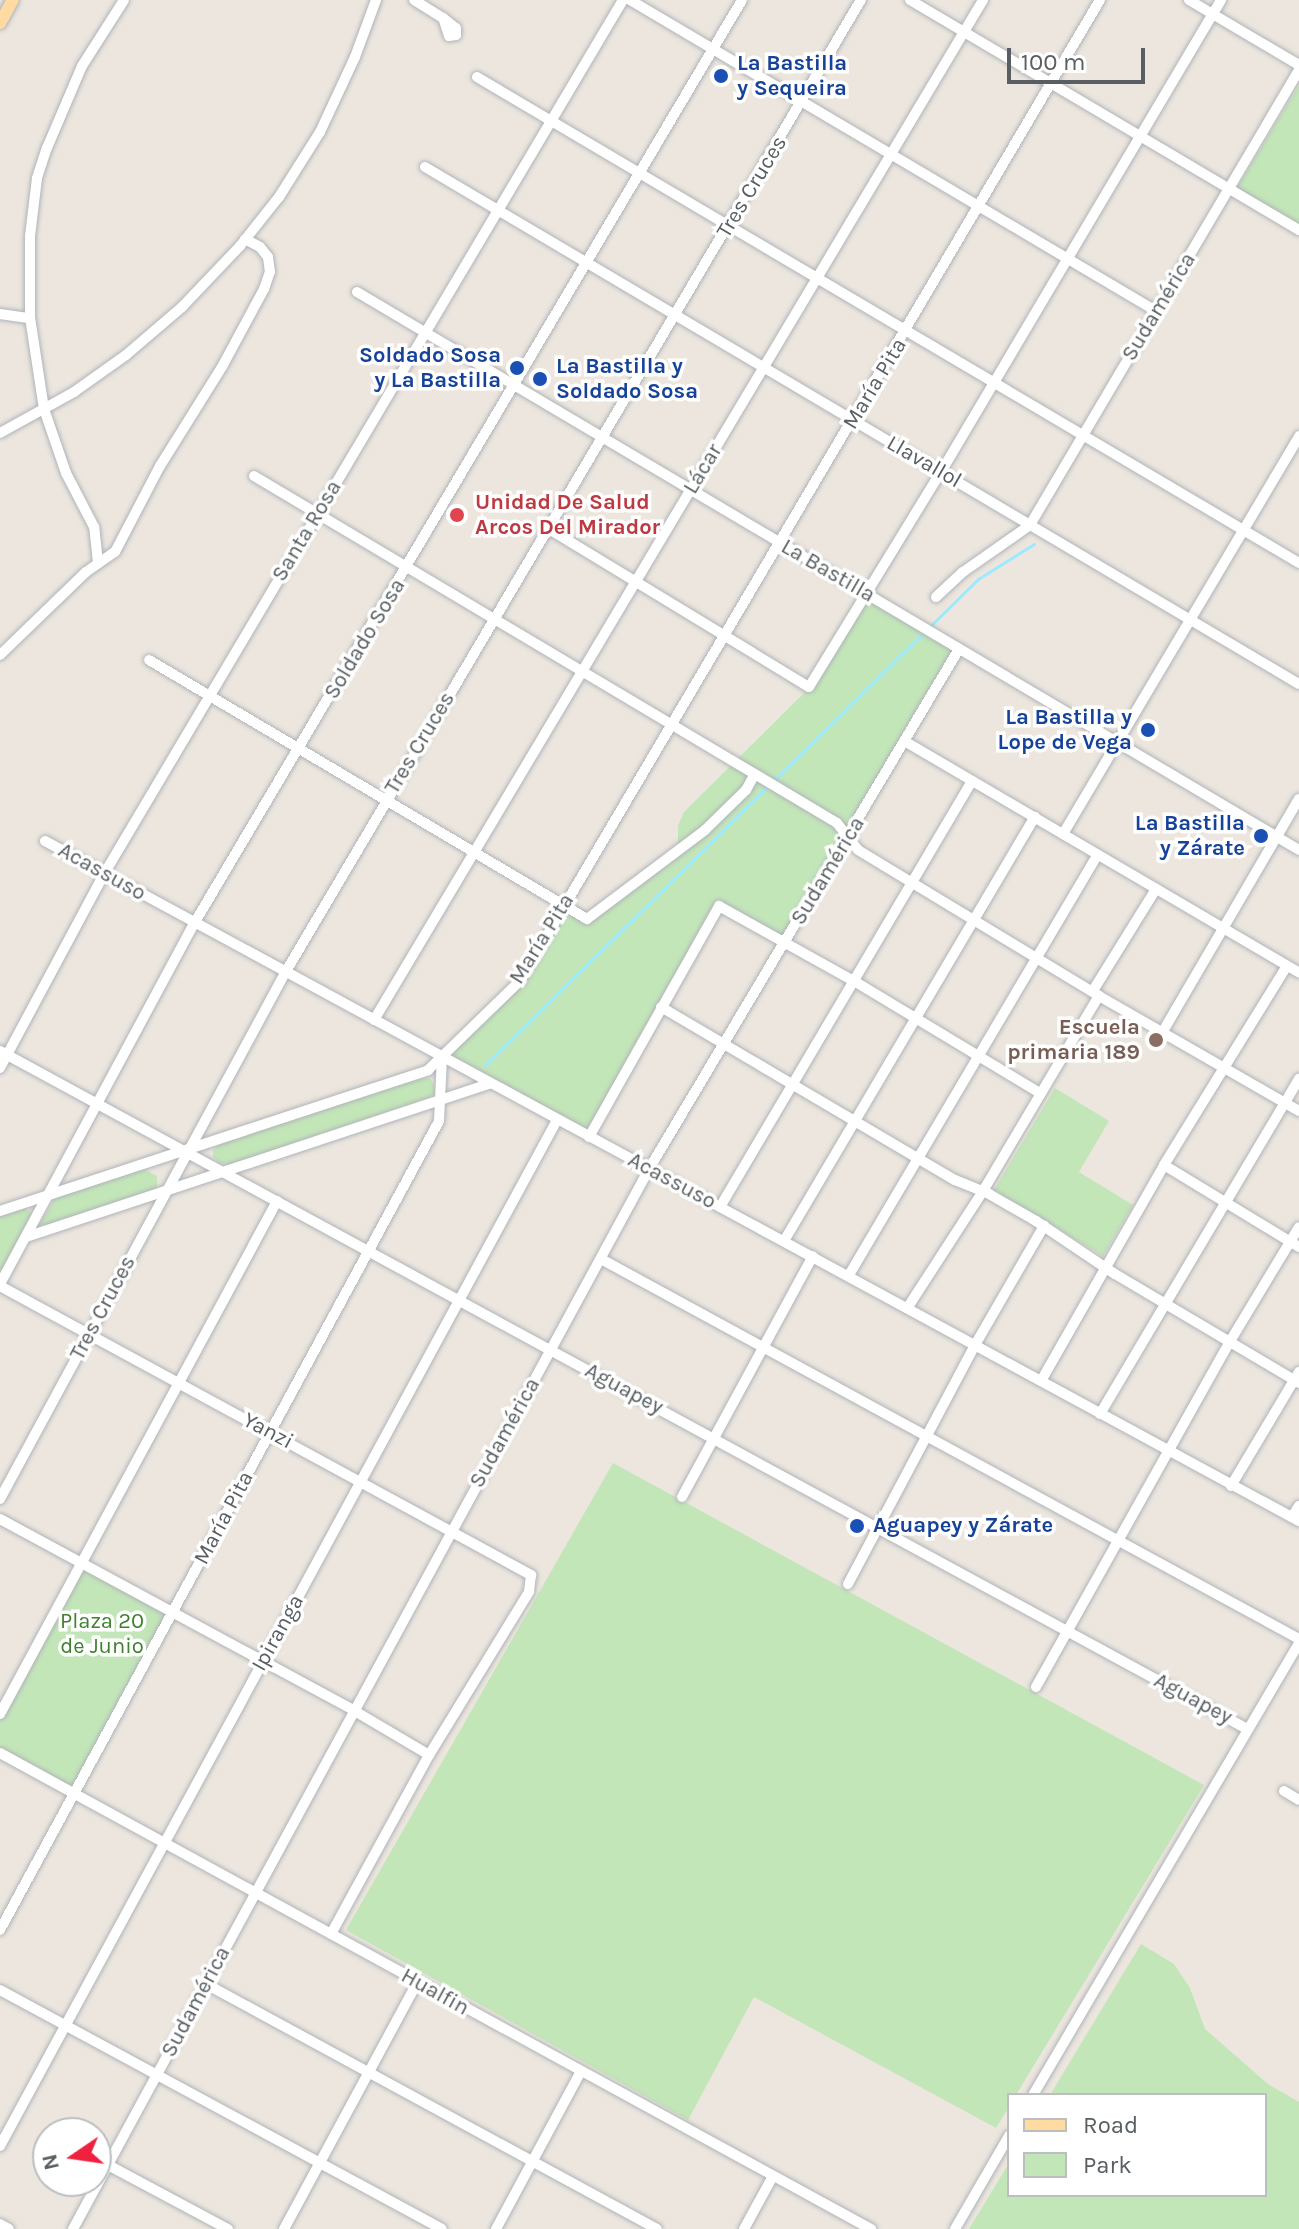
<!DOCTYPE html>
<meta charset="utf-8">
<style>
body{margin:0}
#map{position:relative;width:1299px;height:2229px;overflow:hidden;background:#ece6df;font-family:Karla,sans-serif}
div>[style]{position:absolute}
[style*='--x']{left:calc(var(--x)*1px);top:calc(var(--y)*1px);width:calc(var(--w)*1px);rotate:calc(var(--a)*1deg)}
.green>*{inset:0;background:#c3e6b9}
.stream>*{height:3px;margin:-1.5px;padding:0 1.5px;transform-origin:1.5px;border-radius:1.5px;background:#9ceaff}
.roads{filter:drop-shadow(0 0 2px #b0b4b8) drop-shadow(0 0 2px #b0b4b8)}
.minor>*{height:10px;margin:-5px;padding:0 5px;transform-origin:5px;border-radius:5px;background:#fff}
.major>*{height:12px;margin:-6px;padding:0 6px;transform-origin:6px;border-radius:6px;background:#ffdba1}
.dots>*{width:22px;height:22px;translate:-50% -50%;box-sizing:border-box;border:4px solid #fff;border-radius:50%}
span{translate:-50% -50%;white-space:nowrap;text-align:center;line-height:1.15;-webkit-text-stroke:7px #fff;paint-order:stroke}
.transit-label{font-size:22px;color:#164399;font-weight:700}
.left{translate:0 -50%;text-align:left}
.right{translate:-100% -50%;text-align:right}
.street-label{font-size:22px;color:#585e61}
.health-label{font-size:22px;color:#be3a42;font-weight:700}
.education-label{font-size:22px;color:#785e54;font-weight:700}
.park-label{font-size:22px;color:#3e812f}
.legend{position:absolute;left:1007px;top:2093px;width:260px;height:104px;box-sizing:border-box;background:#fff;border:2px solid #bcbfc0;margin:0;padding:10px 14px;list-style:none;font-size:24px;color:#585e61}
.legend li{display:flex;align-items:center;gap:16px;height:40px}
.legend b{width:40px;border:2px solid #bcbfc0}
.north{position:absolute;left:32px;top:2117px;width:80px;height:80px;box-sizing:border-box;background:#fff;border:2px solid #bcbfc0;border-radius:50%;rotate:257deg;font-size:22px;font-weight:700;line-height:32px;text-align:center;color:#585e61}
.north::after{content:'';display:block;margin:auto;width:28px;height:36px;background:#f0213f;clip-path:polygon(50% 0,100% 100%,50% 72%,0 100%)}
.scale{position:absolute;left:1007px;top:48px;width:138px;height:36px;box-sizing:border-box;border:4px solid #585e61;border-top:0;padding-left:10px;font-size:24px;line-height:28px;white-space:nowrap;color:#585e61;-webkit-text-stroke:6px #fff;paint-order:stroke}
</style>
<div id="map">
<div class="green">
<i style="clip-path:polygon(1299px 85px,1299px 224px,1237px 188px)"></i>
<i style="clip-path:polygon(867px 594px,959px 649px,784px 943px,723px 908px,589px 1137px,442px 1057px,520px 981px,565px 904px,587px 919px,678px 847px,678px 826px,684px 812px,804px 693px)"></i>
<i style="clip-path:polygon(430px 1078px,437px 1091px,430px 1097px,230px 1165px,219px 1163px,213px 1157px,213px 1150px,221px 1143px,420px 1079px)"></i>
<i style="clip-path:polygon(1055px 1088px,1109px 1121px,1079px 1172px,1133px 1205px,1103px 1256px,994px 1190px)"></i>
<i style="clip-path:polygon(144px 1169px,157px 1176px,157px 1189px,45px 1226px,40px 1224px,55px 1198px)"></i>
<i style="clip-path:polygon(24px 1208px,32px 1213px,0 1277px,0 1216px)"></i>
<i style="clip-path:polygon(613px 1463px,1204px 1785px,1016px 2095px,1009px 2095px,1009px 2107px,996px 2128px,754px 1997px,688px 2120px,346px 1930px)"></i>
<i style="clip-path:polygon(82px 1563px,173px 1612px,75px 1794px,0 1753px,0 1714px)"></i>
<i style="clip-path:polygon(1141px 1944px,1174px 1964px,1190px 1988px,1205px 2029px,1268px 2084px,1299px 2102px,1299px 2229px,969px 2229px,1009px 2163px,1009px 2195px,1265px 2195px,1265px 2095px,1050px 2095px)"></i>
</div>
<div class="stream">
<i style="--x:485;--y:1065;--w:692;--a:-44.59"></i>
<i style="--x:978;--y:579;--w:66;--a:-32"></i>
</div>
<div class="roads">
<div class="minor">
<i style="--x:414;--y:0;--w:34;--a:32"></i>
<i style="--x:443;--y:18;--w:16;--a:38"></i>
<i style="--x:456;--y:28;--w:7;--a:90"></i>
<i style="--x:456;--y:35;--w:7;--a:172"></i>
<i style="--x:449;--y:36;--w:19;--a:-108"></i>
<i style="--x:630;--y:0;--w:611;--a:30.59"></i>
<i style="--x:910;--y:0;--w:452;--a:30.6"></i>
<i style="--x:1189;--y:0;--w:128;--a:30.6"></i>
<i style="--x:477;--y:77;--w:955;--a:30.59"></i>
<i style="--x:425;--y:167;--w:1015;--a:30.61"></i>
<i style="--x:357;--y:292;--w:1095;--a:30.64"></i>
<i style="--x:0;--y:314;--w:30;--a:8"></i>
<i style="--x:0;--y:433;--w:85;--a:-29"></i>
<i style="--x:74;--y:392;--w:64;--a:-35.4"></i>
<i style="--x:126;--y:355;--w:74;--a:-40.6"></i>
<i style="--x:182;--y:307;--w:84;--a:-46.4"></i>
<i style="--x:240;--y:246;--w:63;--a:-51.5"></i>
<i style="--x:279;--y:197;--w:77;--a:-57.8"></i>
<i style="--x:320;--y:132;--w:83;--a:-65"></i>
<i style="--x:355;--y:57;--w:61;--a:-69.8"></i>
<i style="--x:254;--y:476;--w:678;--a:30.76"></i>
<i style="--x:837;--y:823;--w:34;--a:52"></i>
<i style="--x:858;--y:850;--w:282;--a:31.2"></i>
<i style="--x:1099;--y:996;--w:231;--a:29.9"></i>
<i style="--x:549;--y:529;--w:304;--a:31.3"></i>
<i style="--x:809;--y:687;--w:252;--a:-58.5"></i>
<i style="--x:941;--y:472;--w:549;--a:-59.32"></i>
<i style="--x:98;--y:563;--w:36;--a:-96"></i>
<i style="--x:94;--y:527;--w:61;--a:-117.4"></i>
<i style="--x:66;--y:473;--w:68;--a:-109"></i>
<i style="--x:44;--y:409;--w:92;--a:-98.7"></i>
<i style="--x:30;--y:318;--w:82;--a:-90"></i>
<i style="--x:30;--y:236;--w:58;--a:-83.1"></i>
<i style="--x:37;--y:178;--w:32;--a:-72"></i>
<i style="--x:47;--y:148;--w:89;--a:-66.9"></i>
<i style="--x:82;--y:66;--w:78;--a:-57.5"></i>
<i style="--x:936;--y:597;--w:37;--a:-43"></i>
<i style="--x:963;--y:572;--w:82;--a:-35"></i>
<i style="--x:1030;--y:525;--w:529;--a:-59.41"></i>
<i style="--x:0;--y:655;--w:120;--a:-44"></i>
<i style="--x:86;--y:572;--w:35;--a:-35"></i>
<i style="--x:115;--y:552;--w:97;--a:-62.4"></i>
<i style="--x:160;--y:466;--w:119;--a:-58"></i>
<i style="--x:223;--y:365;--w:86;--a:-61.7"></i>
<i style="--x:264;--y:289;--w:18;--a:-71"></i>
<i style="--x:270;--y:272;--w:15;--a:-98"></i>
<i style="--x:268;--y:257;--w:13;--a:-129"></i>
<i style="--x:260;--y:247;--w:17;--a:-152"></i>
<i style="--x:149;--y:660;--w:509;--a:30.6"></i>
<i style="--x:587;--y:919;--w:148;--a:-37"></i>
<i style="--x:705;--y:830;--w:57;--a:-44.3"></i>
<i style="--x:746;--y:790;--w:18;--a:-61"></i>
<i style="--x:906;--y:742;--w:456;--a:30.4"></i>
<i style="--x:1063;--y:834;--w:463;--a:-59.3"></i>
<i style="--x:45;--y:841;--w:1427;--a:28.47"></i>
<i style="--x:1094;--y:989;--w:118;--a:-58.2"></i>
<i style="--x:661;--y:1007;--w:341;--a:30.5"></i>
<i style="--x:955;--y:1180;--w:37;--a:22"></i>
<i style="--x:989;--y:1194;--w:54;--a:29.9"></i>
<i style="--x:1036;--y:1221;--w:95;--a:33.9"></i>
<i style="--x:1115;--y:1274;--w:214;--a:30.6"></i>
<i style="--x:374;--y:1020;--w:1188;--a:-59.16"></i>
<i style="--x:1162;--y:1033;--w:271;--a:-59.7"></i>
<i style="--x:0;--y:1051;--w:1419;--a:28.53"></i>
<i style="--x:0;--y:1068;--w:220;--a:-61.8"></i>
<i style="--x:104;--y:874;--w:1016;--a:-59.3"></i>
<i style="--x:589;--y:1137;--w:265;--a:-60.6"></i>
<i style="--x:719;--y:906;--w:154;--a:29.1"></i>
<i style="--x:854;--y:981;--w:217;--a:31.1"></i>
<i style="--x:1164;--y:1165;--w:158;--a:31.3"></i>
<i style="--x:720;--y:1207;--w:495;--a:-59.4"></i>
<i style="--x:0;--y:1211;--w:451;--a:-18.2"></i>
<i style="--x:428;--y:1070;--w:128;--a:-44.1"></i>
<i style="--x:520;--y:981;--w:1140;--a:-59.41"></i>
<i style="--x:26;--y:1237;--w:488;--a:-18.3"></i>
<i style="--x:784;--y:1241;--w:493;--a:-59.4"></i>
<i style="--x:601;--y:1259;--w:795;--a:28.56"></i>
<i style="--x:849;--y:1275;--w:488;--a:-59.4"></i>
<i style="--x:0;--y:1284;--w:411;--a:-61.7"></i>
<i style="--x:195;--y:922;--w:1072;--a:-59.32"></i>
<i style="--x:0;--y:1286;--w:605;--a:28.56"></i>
<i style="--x:531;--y:1575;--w:17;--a:97"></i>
<i style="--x:529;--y:1592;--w:191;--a:121.5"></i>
<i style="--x:429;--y:1755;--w:204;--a:118.7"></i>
<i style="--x:908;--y:1307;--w:138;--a:-57.1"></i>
<i style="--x:983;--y:1191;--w:227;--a:-59.3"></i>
<i style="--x:1041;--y:1381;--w:249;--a:-60.3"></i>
<i style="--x:1164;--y:1165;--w:234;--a:-58.3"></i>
<i style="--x:1100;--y:1414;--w:390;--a:-59.3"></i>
<i style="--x:1231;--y:1486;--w:133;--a:-59.2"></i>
<i style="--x:682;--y:1497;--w:274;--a:-61.5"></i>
<i style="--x:0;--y:1499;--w:598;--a:-61.55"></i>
<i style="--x:285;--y:973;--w:1131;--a:-59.38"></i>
<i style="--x:1292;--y:1517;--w:13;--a:-58"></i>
<i style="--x:0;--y:1519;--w:401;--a:28.4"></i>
<i style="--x:353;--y:1710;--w:88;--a:30.6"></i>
<i style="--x:848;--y:1584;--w:271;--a:-62"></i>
<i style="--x:975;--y:1345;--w:138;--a:-59.9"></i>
<i style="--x:1036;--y:1687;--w:394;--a:-60.7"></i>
<i style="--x:1229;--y:1343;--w:135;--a:-58.9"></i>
<i style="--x:0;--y:1714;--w:583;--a:-61.63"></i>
<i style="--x:0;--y:1753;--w:993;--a:28.66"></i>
<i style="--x:1284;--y:1791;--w:17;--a:31"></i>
<i style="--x:0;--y:1930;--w:920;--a:-61.51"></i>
<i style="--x:439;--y:1121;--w:64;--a:-87.3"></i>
<i style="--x:206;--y:1984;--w:513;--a:28.51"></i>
<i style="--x:0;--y:1990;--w:502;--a:28.4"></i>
<i style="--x:1033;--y:2095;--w:524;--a:-59.52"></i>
<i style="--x:0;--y:2146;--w:1167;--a:-61.5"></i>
<i style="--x:108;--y:2165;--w:136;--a:28.1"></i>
<i style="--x:0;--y:2224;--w:10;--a:29"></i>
<i style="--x:73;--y:2229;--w:1206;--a:-61.48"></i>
<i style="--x:649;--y:1169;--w:605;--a:-59.2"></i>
<i style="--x:284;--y:2229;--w:280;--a:-61.6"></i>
<i style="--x:496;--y:2229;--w:179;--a:-61.7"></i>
<i style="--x:744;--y:2229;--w:60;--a:-61.3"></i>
<i style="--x:955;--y:2229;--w:108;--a:-59.9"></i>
</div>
<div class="major">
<i style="--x:0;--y:23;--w:26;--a:-61"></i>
</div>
</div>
<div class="dots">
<i style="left:721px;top:76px;background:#1a4fb4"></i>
<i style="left:517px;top:368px;background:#1a4fb4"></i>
<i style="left:540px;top:379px;background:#1a4fb4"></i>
<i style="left:457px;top:515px;background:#e0444e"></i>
<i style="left:1148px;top:730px;background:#1a4fb4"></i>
<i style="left:1261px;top:836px;background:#1a4fb4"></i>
<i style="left:1156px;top:1040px;background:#8d6e63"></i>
<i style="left:857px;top:1526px;background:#1a4fb4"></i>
</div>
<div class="transit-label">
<span class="left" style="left:737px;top:76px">La Bastilla<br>y Sequeira</span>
<span class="right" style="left:501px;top:368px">Soldado Sosa<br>y La Bastilla</span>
<span class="left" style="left:556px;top:379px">La Bastilla y<br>Soldado Sosa</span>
<span class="right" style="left:1132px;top:730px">La Bastilla y<br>Lope de Vega</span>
<span class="right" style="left:1245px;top:836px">La Bastilla<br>y Zárate</span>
<span class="left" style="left:873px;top:1526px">Aguapey y Zárate</span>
</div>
<div class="street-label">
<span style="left:752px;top:187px;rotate:-59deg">Tres Cruces</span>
<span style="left:1159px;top:307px;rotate:-59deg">Sudamérica</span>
<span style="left:875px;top:384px;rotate:-59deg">María Pita</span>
<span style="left:924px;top:462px;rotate:30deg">Llavallol</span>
<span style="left:703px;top:469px;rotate:-59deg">Lácar</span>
<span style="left:307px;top:531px;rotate:-59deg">Santa Rosa</span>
<span style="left:828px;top:571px;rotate:30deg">La Bastilla</span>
<span style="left:365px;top:639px;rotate:-59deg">Soldado Sosa</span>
<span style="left:420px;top:743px;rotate:-59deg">Tres Cruces</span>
<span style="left:828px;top:871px;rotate:-59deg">Sudamérica</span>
<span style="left:102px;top:872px;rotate:29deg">Acassuso</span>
<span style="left:542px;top:939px;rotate:-58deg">María Pita</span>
<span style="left:672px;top:1181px;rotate:28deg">Acassuso</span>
<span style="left:103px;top:1308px;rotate:-62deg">Tres Cruces</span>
<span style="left:624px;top:1389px;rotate:28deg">Aguapey</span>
<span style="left:268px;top:1431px;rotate:28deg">Yanzi</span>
<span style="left:505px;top:1433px;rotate:-61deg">Sudamérica</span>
<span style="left:224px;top:1518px;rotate:-62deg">María Pita</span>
<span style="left:278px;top:1633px;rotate:-61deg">Ipiranga</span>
<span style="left:1193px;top:1699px;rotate:28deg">Aguapey</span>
<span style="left:435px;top:1992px;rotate:29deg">Hualfin</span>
<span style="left:196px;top:2002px;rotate:-62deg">Sudamérica</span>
</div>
<div class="health-label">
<span class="left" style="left:475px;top:515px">Unidad De Salud<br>Arcos Del Mirador</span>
</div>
<div class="education-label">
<span class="right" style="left:1140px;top:1040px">Escuela<br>primaria 189</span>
</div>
<div class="park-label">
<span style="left:102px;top:1634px">Plaza 20<br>de Junio</span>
</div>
<ul class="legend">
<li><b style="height:10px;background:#ffdba1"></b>Road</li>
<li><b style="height:22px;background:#c3e6b9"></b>Park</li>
</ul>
<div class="north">N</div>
<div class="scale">100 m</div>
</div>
